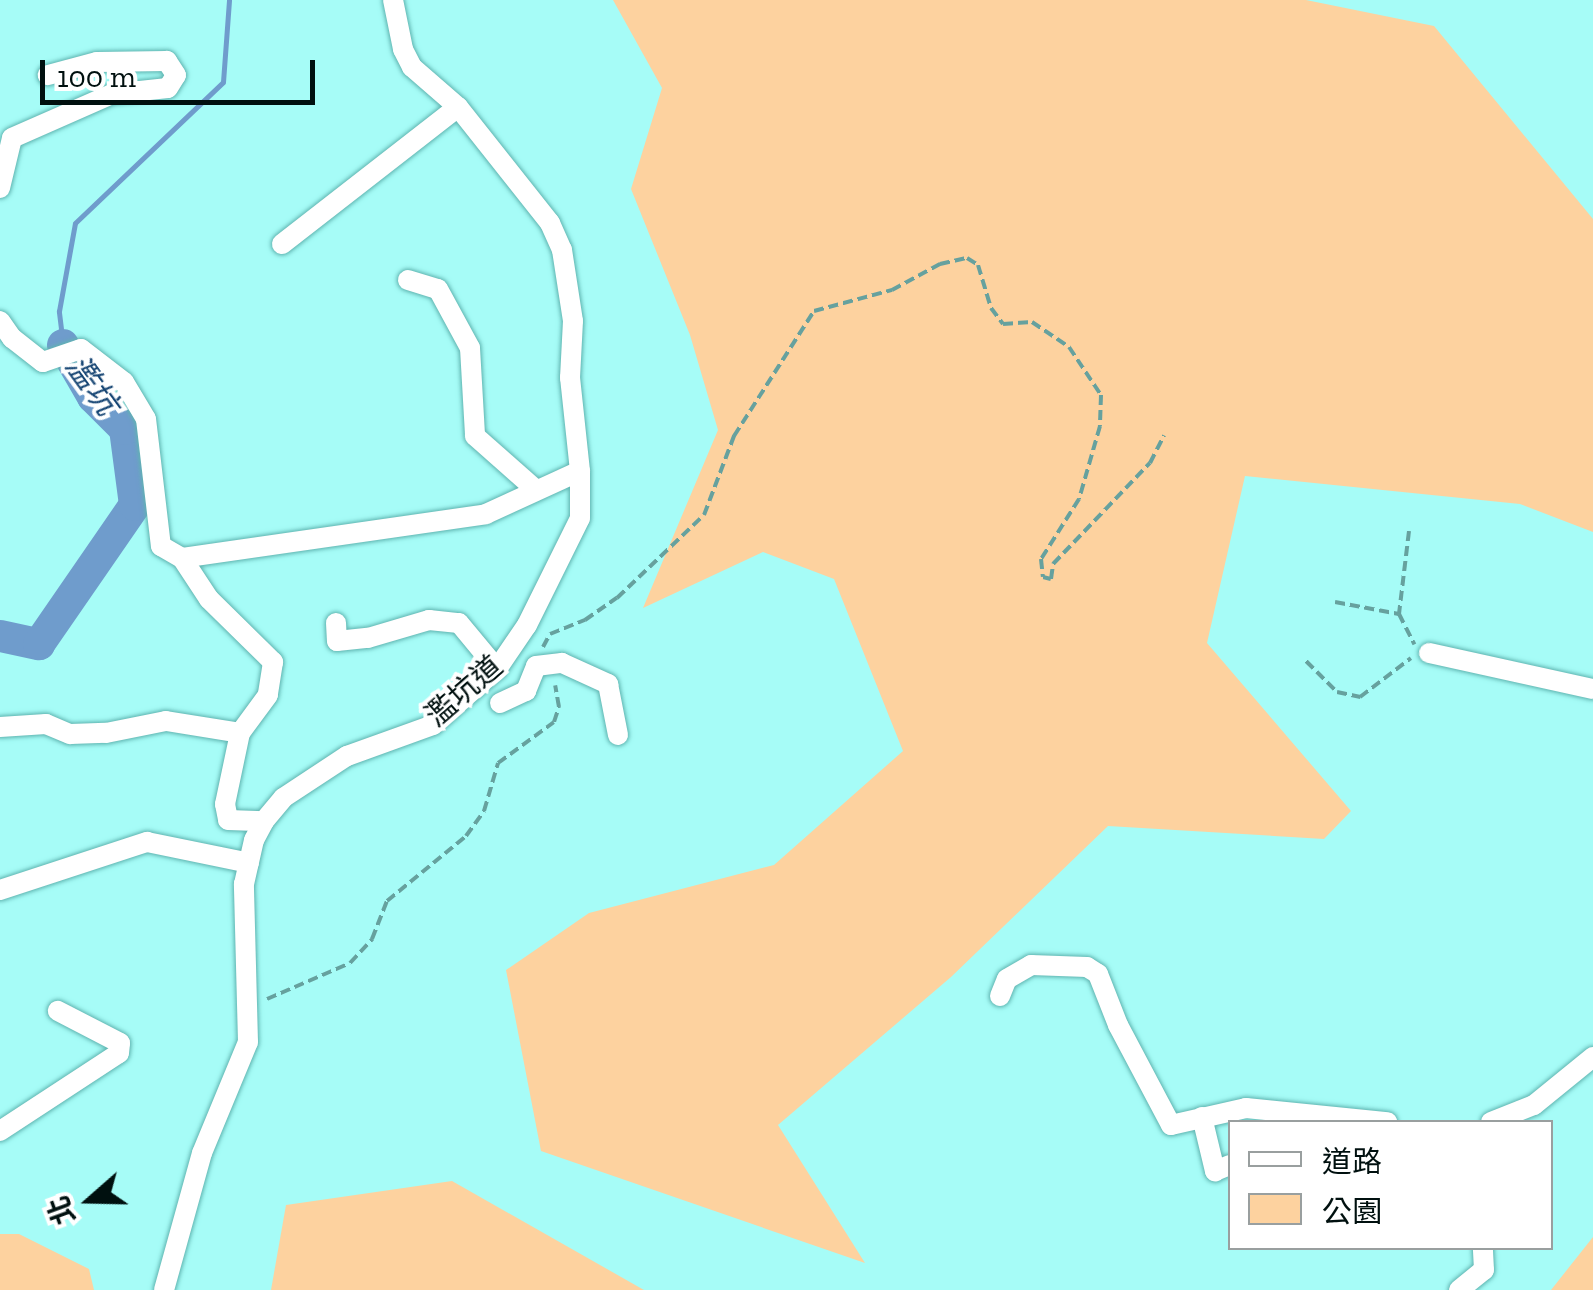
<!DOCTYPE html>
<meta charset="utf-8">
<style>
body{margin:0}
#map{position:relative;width:1593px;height:1290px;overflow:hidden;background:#a6fcf7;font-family:"Zilla Slab","Noto Sans TC",serif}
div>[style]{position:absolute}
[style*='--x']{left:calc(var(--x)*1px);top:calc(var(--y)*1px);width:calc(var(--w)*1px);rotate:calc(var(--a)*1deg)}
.green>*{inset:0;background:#fdd29f}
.stream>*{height:5px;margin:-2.5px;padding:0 2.5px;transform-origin:2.5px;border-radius:2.5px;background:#6f9ccc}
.river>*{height:32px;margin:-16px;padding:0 16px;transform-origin:16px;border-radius:16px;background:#6f9ccc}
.path>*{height:4px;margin-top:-2px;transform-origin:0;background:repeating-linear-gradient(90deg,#66a19e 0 10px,transparent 0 15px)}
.roads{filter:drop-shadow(0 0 2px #5fb4b0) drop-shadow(0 0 2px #5fb4b0)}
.minor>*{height:20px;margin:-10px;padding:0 10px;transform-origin:10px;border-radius:10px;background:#fff}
span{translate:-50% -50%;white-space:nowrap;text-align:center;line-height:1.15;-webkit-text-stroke:8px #fff;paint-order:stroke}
.street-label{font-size:30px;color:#00100f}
.water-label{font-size:32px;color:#174674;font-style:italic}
.legend{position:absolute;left:1228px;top:1120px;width:325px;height:130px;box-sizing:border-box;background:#fff;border:2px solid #999f9f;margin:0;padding:12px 18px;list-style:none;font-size:30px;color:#00100f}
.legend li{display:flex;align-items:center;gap:20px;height:50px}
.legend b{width:50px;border:2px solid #999f9f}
.north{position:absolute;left:40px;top:1150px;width:100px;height:100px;-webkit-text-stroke:8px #fff;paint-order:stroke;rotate:250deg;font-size:28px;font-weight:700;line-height:40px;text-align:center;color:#00100f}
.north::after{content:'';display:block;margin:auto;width:35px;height:45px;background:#00100f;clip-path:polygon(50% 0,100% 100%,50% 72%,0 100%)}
.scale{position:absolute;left:40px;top:60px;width:275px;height:45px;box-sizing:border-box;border:5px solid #00100f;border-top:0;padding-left:12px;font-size:30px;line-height:35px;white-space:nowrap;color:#00100f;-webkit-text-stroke:8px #fff;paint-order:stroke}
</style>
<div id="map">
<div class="green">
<i style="clip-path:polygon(613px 0,1306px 0,1434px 26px,1593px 219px,1593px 532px,1520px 504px,1245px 476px,1207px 643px,1351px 811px,1324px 839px,1108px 826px,951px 977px,778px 1125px,865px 1263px,541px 1151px,506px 970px,589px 913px,774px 865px,903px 751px,834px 579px,763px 552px,643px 608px,718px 430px,690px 335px,631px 189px,662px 88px)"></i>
<i style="clip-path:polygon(452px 1181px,644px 1290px,271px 1290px,286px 1205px)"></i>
<i style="clip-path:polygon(0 1234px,19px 1234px,89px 1269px,94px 1290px,0 1290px)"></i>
<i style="clip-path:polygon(1593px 1237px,1593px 1290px,1551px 1290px)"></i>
</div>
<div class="stream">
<i style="--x:63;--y:345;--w:34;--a:-97"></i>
<i style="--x:59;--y:311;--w:89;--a:-79.7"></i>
<i style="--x:75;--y:223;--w:204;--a:-43.6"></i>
<i style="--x:223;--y:82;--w:82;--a:-85.8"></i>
</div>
<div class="river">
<i style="--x:0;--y:636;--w:40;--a:12"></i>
<i style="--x:39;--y:644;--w:169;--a:-55.4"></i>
<i style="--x:135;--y:505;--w:77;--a:-97.5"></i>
<i style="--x:125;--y:429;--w:45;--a:-135"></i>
<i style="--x:93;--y:397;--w:60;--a:-120"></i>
</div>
<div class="path">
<i style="--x:1409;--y:531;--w:84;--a:96.9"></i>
<i style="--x:1399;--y:614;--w:34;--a:63"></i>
<i style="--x:1335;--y:602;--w:65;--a:10.6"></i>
<i style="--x:543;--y:647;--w:15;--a:-62"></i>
<i style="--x:550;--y:634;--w:38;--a:-22"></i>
<i style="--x:585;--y:620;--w:39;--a:-35"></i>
<i style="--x:617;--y:598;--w:120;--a:-43.7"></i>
<i style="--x:704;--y:515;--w:85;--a:-69.2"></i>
<i style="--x:734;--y:436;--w:148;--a:-57.4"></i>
<i style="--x:814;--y:311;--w:81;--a:-15.1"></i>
<i style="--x:892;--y:290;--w:55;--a:-28.4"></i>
<i style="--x:940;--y:264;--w:28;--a:-13"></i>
<i style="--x:967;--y:258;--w:13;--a:32"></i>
<i style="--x:978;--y:265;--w:45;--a:73.2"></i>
<i style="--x:991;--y:308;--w:20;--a:53"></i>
<i style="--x:1003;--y:324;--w:29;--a:-4"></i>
<i style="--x:1032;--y:322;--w:45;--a:34"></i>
<i style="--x:1069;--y:347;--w:58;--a:56.3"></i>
<i style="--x:1101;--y:395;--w:31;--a:92"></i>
<i style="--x:1100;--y:426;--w:76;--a:106"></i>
<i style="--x:1079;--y:499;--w:71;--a:122.3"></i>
<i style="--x:1041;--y:559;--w:18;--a:84"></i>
<i style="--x:1043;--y:577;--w:8;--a:14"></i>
<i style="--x:1051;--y:579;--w:15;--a:-82"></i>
<i style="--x:1053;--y:564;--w:140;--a:-46.2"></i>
<i style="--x:1150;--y:463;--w:31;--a:-63"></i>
<i style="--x:1306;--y:661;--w:44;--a:45"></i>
<i style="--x:1337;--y:692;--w:24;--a:12"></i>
<i style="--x:1360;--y:697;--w:64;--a:-37.4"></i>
<i style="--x:267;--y:999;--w:90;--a:-23.4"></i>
<i style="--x:350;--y:963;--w:33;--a:-47"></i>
<i style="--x:372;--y:939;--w:41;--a:-68.5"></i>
<i style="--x:387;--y:901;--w:102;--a:-39.4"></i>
<i style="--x:466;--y:836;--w:31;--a:-54"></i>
<i style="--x:484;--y:811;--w:50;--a:-73.7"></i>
<i style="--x:498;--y:763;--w:69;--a:-36.2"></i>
<i style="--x:554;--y:722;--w:16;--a:-72"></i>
<i style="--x:559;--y:707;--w:22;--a:-100"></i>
</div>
<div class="roads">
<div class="minor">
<i style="--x:0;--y:188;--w:51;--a:-76.5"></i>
<i style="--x:12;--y:138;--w:109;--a:-23.7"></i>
<i style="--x:112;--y:94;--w:56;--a:-6.1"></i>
<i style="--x:168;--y:88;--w:15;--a:-58"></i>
<i style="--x:176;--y:75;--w:17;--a:-123"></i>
<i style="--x:167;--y:61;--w:70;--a:179.2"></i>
<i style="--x:97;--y:62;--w:51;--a:165.1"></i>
<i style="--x:282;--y:244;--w:223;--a:-37.9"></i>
<i style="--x:408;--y:280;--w:31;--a:17"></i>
<i style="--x:438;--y:289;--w:67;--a:61.5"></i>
<i style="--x:470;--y:348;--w:88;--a:86.7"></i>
<i style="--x:475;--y:436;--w:81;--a:41.5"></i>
<i style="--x:0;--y:321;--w:21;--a:55"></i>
<i style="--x:12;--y:338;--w:39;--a:38"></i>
<i style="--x:43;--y:362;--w:40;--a:-18.9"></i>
<i style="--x:81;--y:349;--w:54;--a:37.5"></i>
<i style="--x:124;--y:382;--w:43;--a:59.3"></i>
<i style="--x:146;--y:419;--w:128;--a:83.3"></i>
<i style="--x:161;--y:546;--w:24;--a:30"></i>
<i style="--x:182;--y:558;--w:49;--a:56.6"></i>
<i style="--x:209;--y:599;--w:90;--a:44.5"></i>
<i style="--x:273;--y:662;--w:33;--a:99"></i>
<i style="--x:268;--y:695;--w:47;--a:126.4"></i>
<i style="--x:240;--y:733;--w:73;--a:101.9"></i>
<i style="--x:225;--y:804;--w:16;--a:79"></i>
<i style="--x:228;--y:820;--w:36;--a:2"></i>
<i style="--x:182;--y:558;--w:307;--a:-8.2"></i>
<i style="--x:486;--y:514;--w:103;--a:-24.6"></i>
<i style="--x:336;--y:623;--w:18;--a:87"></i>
<i style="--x:337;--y:641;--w:31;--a:-6"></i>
<i style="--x:368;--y:638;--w:64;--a:-16.4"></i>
<i style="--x:429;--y:620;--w:30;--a:6"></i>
<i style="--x:459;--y:623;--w:60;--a:50.4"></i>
<i style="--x:1429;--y:653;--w:168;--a:12.4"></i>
<i style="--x:500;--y:703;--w:29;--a:-25"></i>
<i style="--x:526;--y:691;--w:27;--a:-68"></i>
<i style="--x:536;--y:666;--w:26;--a:-7"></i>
<i style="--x:562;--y:663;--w:51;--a:24.5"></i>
<i style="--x:608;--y:684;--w:52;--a:78.9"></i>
<i style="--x:0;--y:727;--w:46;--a:-3.7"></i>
<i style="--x:46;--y:724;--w:26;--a:23"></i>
<i style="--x:70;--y:734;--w:36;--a:-2"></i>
<i style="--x:106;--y:733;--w:61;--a:-11.3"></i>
<i style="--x:166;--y:721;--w:75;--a:9.2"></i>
<i style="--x:0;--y:890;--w:155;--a:-18.1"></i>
<i style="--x:147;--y:842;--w:104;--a:11.6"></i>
<i style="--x:1000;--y:996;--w:18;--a:-68"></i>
<i style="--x:1007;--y:979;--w:28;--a:-30"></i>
<i style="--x:1031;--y:965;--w:56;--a:2"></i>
<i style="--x:1087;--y:967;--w:13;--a:32"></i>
<i style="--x:1098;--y:974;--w:55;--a:68.6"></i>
<i style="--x:1118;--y:1025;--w:113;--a:62.1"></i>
<i style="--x:1171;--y:1125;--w:77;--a:-12.8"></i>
<i style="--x:1246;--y:1108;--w:142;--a:5.7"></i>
<i style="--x:1202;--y:1117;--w:56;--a:76.5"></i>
<i style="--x:1215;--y:1171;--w:16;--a:-22"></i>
<i style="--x:1491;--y:1122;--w:46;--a:-21.6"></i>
<i style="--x:1534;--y:1105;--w:76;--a:-39.1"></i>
<i style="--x:0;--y:1131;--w:142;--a:-33.2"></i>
<i style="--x:119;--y:1053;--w:10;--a:-84"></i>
<i style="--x:120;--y:1043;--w:70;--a:-152.7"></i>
<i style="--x:164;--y:1290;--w:142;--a:-74.5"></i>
<i style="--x:202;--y:1153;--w:120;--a:-67.5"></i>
<i style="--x:248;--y:1042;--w:158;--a:-91.5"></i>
<i style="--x:244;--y:884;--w:45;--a:-77.2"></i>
<i style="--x:254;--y:840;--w:21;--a:-62"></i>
<i style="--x:264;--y:821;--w:30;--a:-50"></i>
<i style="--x:283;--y:798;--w:77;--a:-33.3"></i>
<i style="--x:347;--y:756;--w:91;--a:-19.8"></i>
<i style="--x:433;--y:725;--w:85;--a:-41.2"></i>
<i style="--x:497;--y:669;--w:53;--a:-55.7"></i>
<i style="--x:527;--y:625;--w:119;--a:-63.6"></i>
<i style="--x:580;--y:518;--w:47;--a:-90"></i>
<i style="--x:580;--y:471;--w:94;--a:-96.1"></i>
<i style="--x:570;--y:378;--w:57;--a:-87"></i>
<i style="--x:573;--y:321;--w:72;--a:-98.8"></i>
<i style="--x:562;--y:250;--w:30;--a:-114"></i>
<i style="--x:550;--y:223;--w:148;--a:-128.4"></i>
<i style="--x:458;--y:107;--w:61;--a:-139"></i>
<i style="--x:412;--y:67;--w:20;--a:-117"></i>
<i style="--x:403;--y:49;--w:50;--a:-101.5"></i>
<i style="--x:1459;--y:1290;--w:32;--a:-39"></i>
<i style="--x:1484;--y:1270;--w:22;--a:-93"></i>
</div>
</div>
<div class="street-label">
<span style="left:464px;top:691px;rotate:-41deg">濫坑道</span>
</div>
<div class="water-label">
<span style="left:92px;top:385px;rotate:54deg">濫坑</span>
</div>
<ul class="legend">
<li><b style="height:12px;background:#fff"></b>道路</li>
<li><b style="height:28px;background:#fdd29f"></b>公園</li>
</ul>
<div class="north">北</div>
<div class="scale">100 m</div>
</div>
